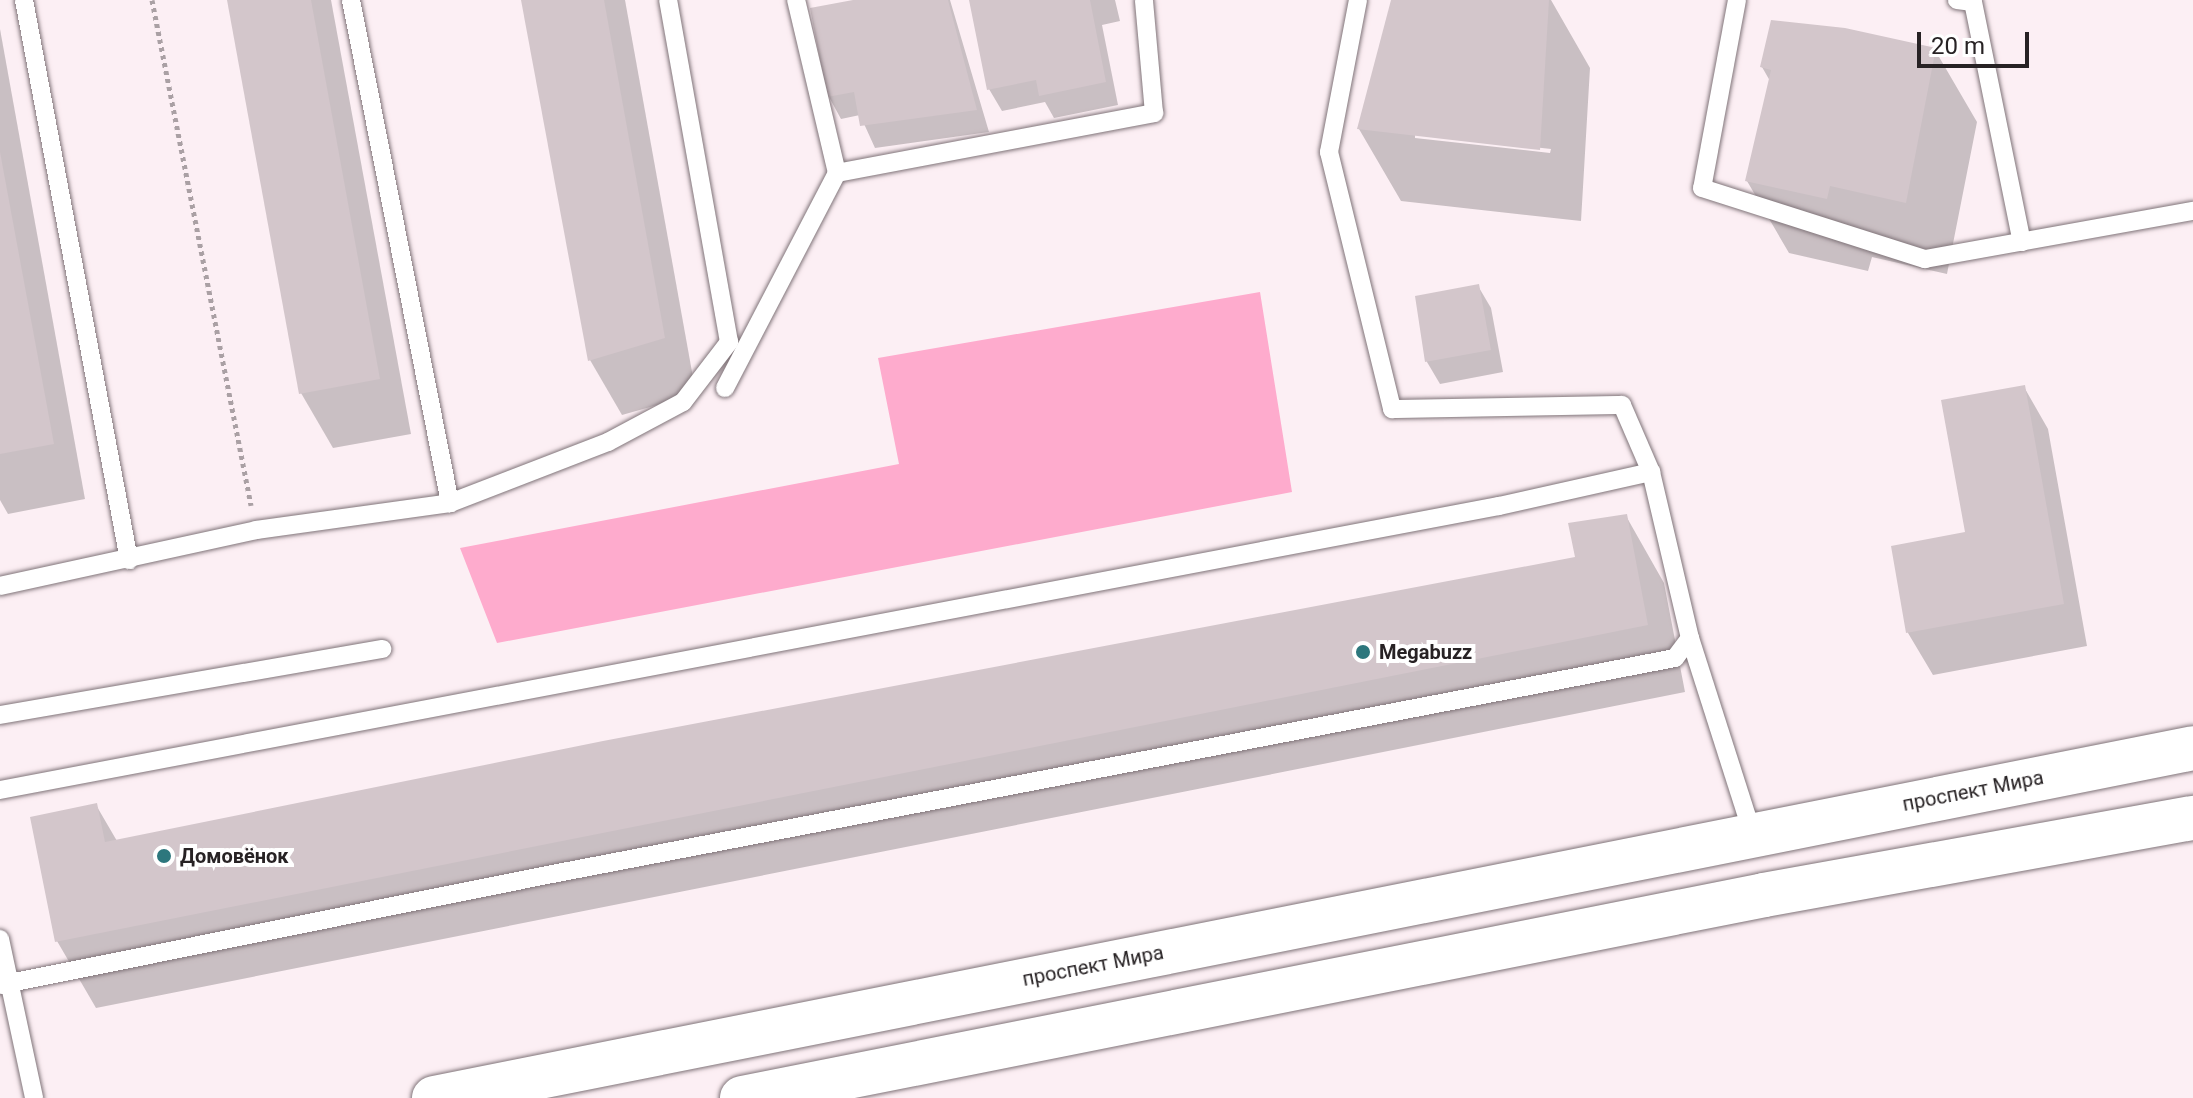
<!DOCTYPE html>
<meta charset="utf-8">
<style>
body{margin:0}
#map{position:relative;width:2193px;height:1098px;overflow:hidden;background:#fceff4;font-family:Roboto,sans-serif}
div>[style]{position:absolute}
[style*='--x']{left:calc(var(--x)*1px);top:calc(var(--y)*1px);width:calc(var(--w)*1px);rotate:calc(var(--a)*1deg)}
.green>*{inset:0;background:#feabcd}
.shadow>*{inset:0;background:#0003}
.building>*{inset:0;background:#d3c6cb}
.path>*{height:5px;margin-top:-2.5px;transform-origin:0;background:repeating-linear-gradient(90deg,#aaa0a4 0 4px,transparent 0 8px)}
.roads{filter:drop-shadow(0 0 2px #807479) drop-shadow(0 0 2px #807479)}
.service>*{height:18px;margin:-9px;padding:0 9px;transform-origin:9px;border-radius:9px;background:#fff}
.secondary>*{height:44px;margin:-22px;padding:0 22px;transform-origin:22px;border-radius:22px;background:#fff}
.dots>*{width:22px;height:22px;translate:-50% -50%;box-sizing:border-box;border:4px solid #fff;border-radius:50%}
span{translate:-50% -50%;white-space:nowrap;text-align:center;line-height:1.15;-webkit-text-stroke:8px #fff;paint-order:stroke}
.poi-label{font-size:20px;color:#272224;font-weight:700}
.left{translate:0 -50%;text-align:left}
.street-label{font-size:20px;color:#272224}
.scale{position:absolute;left:1917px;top:32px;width:112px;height:36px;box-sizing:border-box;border:4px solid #272224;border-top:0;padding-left:10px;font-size:24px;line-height:28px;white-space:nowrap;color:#272224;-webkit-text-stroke:6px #fff;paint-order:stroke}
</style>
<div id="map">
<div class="green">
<i style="clip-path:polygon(1260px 292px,1292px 492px,497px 643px,460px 548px,899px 464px,878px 358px)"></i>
</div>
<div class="shadow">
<i style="clip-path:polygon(229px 0,331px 0,411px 434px,333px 448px,301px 393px)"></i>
<i style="clip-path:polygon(523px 0,625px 0,696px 394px,622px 415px,590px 360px)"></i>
<i style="clip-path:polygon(864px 0,950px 0,989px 132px,875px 148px,860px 115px,841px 119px,829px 97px)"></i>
<i style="clip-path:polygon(971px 0,1115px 0,1120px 21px,1102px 25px,1118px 105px,1054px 118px,1045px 102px,1002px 111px,989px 89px)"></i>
<i style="clip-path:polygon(evenodd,1393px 0,1551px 0,1590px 68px,1581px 221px,1401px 201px,1359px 129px,1393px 0,1415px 134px,1551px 149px,1550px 153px,1415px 138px,1415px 134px)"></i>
<i style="clip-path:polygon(0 29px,85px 499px,8px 514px,0 500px)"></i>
<i style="clip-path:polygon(1935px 50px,1977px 122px,1947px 274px,1872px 257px,1868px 271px,1789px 253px,1747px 181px,1770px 81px,1762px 67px)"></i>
<i style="clip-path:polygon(1478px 286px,1491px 308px,1503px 372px,1440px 384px,1427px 362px,1417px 297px)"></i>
<i style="clip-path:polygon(2024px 387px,2048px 429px,2087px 646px,1933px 675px,1908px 633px,1893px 547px,1968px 534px)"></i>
<i style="clip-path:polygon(1626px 516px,1664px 583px,1685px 692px,96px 1008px,57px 941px,96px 805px,117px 841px,1578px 558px)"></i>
</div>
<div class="building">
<i style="clip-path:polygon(227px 0,311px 0,380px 379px,299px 394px)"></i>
<i style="clip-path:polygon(521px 0,604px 0,665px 338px,588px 361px)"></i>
<i style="clip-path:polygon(853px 0,948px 0,977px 110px,860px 126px,854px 92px,827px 97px,810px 8px)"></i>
<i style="clip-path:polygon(969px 0,1090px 0,1106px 82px,1039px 96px,1036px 80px,987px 90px)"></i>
<i style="clip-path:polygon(1391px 0,1549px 0,1540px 150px,1357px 129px)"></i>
<i style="clip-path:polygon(1771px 20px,1845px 28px,1936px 48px,1906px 203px,1830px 186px,1827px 199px,1745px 181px,1771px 70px,1760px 67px)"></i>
<i style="clip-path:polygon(0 152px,54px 444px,0 454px)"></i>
<i style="clip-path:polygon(1479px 284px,1491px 350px,1425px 362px,1415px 296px)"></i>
<i style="clip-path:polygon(2025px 385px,2064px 604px,1906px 633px,1891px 546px,1965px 532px,1941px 400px)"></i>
<i style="clip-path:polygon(1627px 514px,1648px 625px,55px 942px,30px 817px,97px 803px,105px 842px,603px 741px,1575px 557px,1568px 523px)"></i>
</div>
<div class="path">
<i style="--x:152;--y:0;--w:515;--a:78.91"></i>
</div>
<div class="roads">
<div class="service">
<i style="--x:24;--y:0;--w:570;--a:79.38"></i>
<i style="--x:351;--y:0;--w:513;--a:78.87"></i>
<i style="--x:1358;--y:0;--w:155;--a:100.8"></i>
<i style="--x:1329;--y:152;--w:265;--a:76.2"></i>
<i style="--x:1392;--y:409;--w:230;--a:-1"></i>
<i style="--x:1622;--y:405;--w:73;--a:66.6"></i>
<i style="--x:1737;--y:0;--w:191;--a:100.5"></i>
<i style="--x:1702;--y:188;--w:234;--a:17.7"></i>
<i style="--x:1925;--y:259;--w:272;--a:-10.2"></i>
<i style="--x:1957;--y:0;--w:16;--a:7"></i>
<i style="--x:1973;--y:2;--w:245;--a:78.5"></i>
<i style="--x:837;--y:173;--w:323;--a:-10.7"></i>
<i style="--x:1154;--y:113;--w:113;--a:-95.1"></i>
<i style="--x:725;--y:388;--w:242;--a:-62.5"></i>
<i style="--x:837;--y:173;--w:178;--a:-103.3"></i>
<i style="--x:0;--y:586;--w:262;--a:-12.3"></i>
<i style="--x:256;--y:530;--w:196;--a:-7.9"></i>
<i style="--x:450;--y:503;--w:169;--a:-21.1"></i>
<i style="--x:608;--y:442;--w:85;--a:-28.1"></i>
<i style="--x:683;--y:402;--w:76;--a:-52.5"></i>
<i style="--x:729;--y:342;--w:347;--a:-100.1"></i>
<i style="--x:1690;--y:638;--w:207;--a:72.3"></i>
<i style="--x:0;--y:715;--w:388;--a:-9.8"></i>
<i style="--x:0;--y:790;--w:1526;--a:-10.73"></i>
<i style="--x:1499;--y:506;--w:156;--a:-12.6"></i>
<i style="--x:1651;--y:472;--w:171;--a:76.8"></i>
<i style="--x:1690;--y:638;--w:25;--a:127"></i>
<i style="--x:1675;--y:658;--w:1149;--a:169.11"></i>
<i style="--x:547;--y:875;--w:558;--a:168.63"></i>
<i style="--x:0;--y:939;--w:163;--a:77.9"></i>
</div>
<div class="secondary">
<i style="--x:434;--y:1098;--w:1793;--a:-11.25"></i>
<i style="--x:742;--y:1098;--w:1042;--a:-11.23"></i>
<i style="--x:1764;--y:895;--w:436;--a:-10.2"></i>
</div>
</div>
<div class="dots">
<i style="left:1363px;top:652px;background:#2d777d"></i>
<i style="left:164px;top:856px;background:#2d777d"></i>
</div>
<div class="poi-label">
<span class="left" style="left:1379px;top:652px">Megabuzz</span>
<span class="left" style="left:180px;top:856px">Домовёнок</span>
</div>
<div class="street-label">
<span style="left:1973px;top:791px;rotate:-11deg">проспект Мира</span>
<span style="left:1093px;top:966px;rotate:-11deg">проспект Мира</span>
</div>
<div class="scale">20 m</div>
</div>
